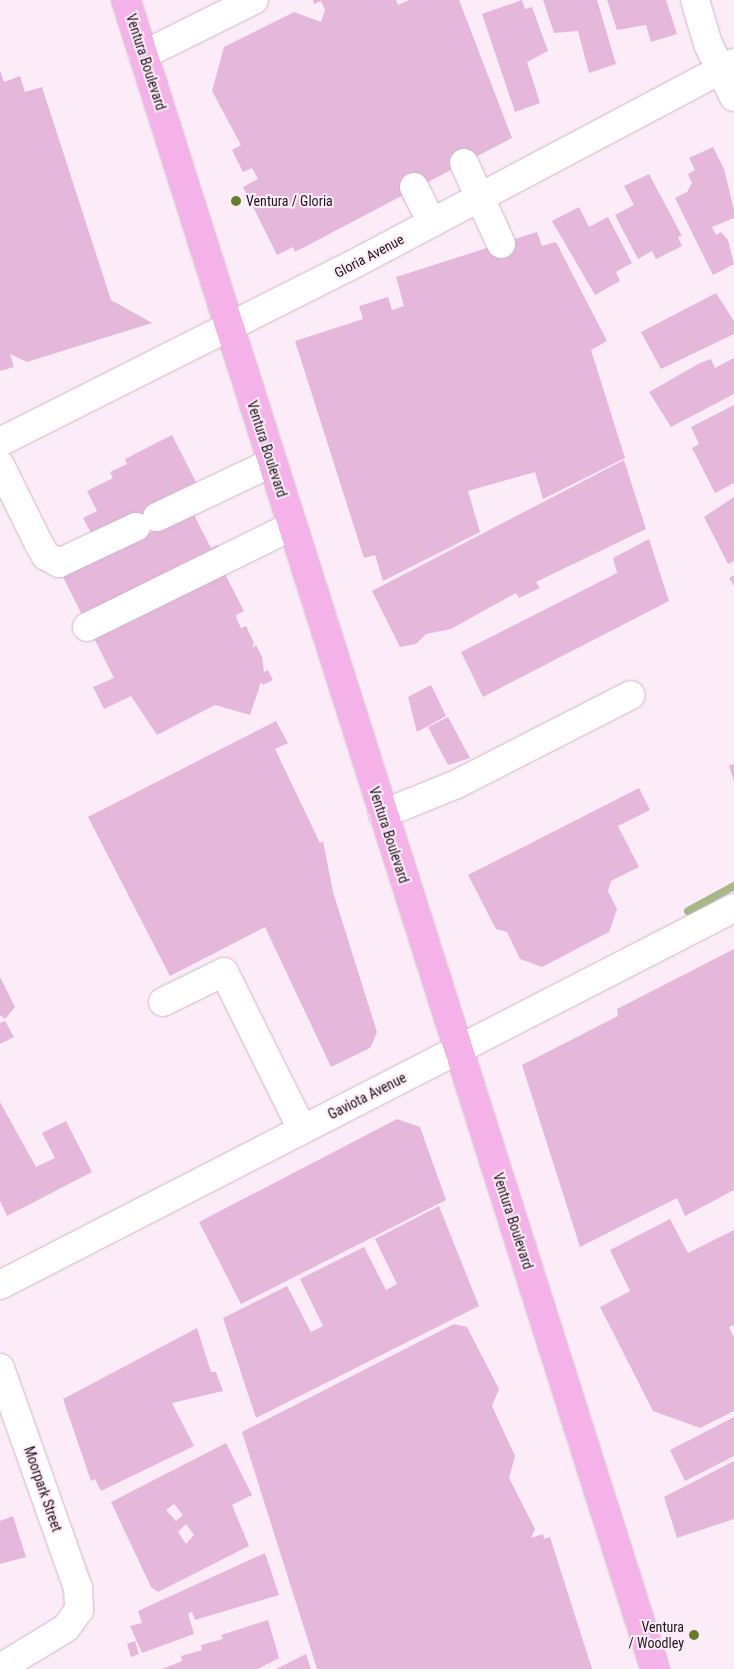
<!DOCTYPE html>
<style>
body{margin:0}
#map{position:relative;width:734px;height:1669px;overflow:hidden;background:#fcecf8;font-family:"Roboto Condensed",sans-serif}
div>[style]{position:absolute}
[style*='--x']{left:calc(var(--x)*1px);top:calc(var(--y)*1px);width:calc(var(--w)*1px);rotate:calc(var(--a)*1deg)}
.stream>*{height:8px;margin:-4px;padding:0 4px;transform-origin:4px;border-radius:4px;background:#a7b886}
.building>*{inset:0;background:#e5b7db}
.roads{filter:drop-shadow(0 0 1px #d0b7ca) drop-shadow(0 0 1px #d0b7ca)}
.minor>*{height:28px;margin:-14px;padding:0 14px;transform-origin:14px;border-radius:14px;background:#fff}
.major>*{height:28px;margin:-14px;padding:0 14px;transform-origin:14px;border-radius:14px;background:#f5b2e9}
.dots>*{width:14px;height:14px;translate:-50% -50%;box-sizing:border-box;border:2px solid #fcecf8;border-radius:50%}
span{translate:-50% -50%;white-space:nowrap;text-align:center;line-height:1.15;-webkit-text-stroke:4px #fcecf8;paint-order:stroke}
.street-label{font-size:14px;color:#1f161d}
.poi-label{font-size:14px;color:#1f161d}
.left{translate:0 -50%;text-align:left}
.right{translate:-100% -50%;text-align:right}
</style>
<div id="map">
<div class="stream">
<i style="--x:688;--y:911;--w:52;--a:-28.5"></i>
</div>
<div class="building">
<i style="clip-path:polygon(313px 0,396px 0,398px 5px,409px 0,459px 0,512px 138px,295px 252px,293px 247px,277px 255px,243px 187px,258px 179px,252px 168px,243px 172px,232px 150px,241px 145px,212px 91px,224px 47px,294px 12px,321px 22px,325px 10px,321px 1px,314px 4px)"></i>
<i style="clip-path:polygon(522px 0,525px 9px,532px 7px,548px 51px,527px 62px,540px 103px,515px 112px,482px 14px)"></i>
<i style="clip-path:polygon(543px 0,597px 0,616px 64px,589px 73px,578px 31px,554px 33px)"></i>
<i style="clip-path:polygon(607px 0,666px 0,677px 34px,651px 42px,646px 25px,617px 30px)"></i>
<i style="clip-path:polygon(0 70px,4px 82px,20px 76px,25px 92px,42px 87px,111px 300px,152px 323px,27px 362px,10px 354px,14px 367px,0 371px)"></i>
<i style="clip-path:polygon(713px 147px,724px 169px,734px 210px,734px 218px,712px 227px,716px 235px,721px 232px,728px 240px,734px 264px,713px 275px,675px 198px,687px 192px,692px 183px,688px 174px,695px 170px,689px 158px)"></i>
<i style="clip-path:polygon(649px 174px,682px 236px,678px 237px,682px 246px,656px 259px,652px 251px,638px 259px,615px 215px,634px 205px,624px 186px)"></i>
<i style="clip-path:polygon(579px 207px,589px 227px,608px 217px,632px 263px,616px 272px,620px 281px,595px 295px,552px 221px)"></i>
<i style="clip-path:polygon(537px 232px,542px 246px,556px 242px,607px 341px,591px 350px,625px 458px,543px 499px,535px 472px,468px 491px,480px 532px,383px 581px,375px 555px,364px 558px,295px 341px,363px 319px,359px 306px,388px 297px,392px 310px,404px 306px,396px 277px)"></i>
<i style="clip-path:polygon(716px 293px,734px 321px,734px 334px,661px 369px,641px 332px)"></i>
<i style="clip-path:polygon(734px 358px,734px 394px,671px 427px,649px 392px,700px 363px,711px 359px,715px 368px)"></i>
<i style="clip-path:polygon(734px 405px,734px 483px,715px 493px,692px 448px,699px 444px,691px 427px)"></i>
<i style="clip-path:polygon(172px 435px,196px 482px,160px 500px,160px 522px,93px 537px,83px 518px,97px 511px,87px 491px,113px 478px,110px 472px,127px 464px,125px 459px)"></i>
<i style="clip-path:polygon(624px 460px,646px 529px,536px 582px,540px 588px,519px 598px,516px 593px,451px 629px,426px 634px,416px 644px,400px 647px,372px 591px)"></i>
<i style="clip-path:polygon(734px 497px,734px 561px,728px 564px,704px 517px)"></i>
<i style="clip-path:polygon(192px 511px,211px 548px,218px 545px,231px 571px,225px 574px,244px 611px,236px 615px,237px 620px,241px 628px,246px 626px,254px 643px,252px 648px,256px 645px,262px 657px,264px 672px,268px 670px,273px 680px,263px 685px,261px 682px,250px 715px,215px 705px,157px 735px,131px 696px,104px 709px,93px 687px,114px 678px,63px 577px)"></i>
<i style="clip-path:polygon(649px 539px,669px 601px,483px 697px,461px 652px,617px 573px,613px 558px)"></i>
<i style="clip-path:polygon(734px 575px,734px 586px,729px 578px)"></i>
<i style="clip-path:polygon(431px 685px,446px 716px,417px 732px,408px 697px)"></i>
<i style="clip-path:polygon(448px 717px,470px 758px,448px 765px,428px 727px)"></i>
<i style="clip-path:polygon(276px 721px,288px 743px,275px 749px,320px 843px,323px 841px,333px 892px,377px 1032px,370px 1048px,331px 1067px,265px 927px,170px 976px,88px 817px)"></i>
<i style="clip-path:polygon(734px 764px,734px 782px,729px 765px)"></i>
<i style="clip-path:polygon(639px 788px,650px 810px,618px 826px,639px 867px,611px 881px,608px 891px,617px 909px,609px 932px,542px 967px,520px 959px,507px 932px,496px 929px,468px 875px)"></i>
<i style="clip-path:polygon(734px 949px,734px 1190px,685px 1216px,677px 1198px,580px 1247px,522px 1065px,618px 1016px,617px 1009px)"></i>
<i style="clip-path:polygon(0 977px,15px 1007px,5px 1019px,0 1015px)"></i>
<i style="clip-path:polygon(5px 1021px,14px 1037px,0 1044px,0 1023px)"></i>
<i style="clip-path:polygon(0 1102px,36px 1167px,55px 1158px,42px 1133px,66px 1121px,92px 1172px,7px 1216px,0 1201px)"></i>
<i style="clip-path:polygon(397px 1119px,420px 1127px,446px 1200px,241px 1304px,199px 1222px)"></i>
<i style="clip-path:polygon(439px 1206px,479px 1306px,256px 1418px,223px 1318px,287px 1286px,311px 1332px,323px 1326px,300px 1279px,364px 1247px,386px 1290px,397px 1284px,375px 1239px)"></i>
<i style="clip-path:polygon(670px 1219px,688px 1253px,734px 1230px,734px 1325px,729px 1327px,734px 1338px,734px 1411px,700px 1428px,653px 1411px,600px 1307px,630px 1291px,610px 1250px)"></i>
<i style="clip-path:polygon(454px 1324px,467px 1327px,499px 1389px,492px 1406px,515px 1456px,509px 1478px,535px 1529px,531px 1538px,543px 1534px,544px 1539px,550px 1537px,592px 1669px,317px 1669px,242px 1432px)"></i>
<i style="clip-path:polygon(197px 1328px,211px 1372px,216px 1372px,223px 1391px,172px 1403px,194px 1446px,101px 1491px,95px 1479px,91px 1481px,63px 1399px)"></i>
<i style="clip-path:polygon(734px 1417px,734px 1456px,685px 1481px,670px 1450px)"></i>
<i style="clip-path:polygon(evenodd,226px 1443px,252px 1495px,232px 1505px,249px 1546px,158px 1592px,151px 1587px,111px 1502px,226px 1443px,174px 1504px,183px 1515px,176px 1521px,166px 1510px,174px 1504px,226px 1443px,186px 1524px,194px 1535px,186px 1544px,178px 1532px,186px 1524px)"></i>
<i style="clip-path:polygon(734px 1461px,734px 1519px,677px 1538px,664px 1497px)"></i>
<i style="clip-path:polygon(13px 1516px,26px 1557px,0 1564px,0 1521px)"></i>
<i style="clip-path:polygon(265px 1553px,279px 1595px,195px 1620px,192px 1612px,188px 1614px,194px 1634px,142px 1653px,130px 1626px,142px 1623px,138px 1611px)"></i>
<i style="clip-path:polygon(268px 1620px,279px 1658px,258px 1669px,162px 1669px,182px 1661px,181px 1656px,202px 1650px,201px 1645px,223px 1639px,221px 1635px)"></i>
<i style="clip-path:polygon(135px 1641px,139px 1654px,131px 1657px,127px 1644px)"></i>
<i style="clip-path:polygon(306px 1654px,311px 1669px,276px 1669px)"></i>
</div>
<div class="roads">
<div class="minor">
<i style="--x:695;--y:0;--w:46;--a:73.5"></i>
<i style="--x:708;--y:44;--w:59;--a:63.9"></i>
<i style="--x:143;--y:55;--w:124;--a:-26.4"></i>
<i style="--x:464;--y:163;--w:89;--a:65.4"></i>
<i style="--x:414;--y:187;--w:40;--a:63.4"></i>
<i style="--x:0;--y:442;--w:392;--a:-26.7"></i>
<i style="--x:350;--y:266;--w:434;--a:-27.9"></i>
<i style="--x:0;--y:465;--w:88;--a:63.7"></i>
<i style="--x:39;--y:544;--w:14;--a:60"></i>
<i style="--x:46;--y:556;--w:15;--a:28"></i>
<i style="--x:59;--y:563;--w:85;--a:-25.1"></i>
<i style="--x:157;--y:517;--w:126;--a:-25.3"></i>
<i style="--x:87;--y:627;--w:229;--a:-26.2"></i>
<i style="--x:383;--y:814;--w:80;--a:-22.1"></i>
<i style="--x:457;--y:784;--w:195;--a:-27.1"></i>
<i style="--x:163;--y:1002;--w:68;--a:-26.2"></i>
<i style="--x:224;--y:972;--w:175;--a:63.6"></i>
<i style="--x:0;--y:1285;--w:825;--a:-27.19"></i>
<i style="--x:0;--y:1368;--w:233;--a:70.5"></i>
<i style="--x:78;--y:1588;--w:22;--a:87"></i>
<i style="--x:79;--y:1610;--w:22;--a:126"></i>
<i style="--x:66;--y:1628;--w:77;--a:148.8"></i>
</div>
<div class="major">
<i style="--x:126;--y:0;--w:1751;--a:72.41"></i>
</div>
</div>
<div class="dots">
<i style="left:236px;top:201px;background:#677d2e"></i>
<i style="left:694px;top:1635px;background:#677d2e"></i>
</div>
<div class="street-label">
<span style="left:146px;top:62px;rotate:72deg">Ventura Boulevard</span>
<span style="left:369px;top:256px;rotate:-28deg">Gloria Avenue</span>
<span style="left:267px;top:449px;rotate:72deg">Ventura Boulevard</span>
<span style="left:389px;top:835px;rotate:72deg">Ventura Boulevard</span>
<span style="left:367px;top:1096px;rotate:-27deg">Gaviota Avenue</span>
<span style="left:513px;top:1221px;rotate:72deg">Ventura Boulevard</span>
<span style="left:43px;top:1489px;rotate:71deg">Moorpark Street</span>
</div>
<div class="poi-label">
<span class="left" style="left:246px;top:201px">Ventura / Gloria</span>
<span class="right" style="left:684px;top:1635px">Ventura<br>/ Woodley</span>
</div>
</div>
